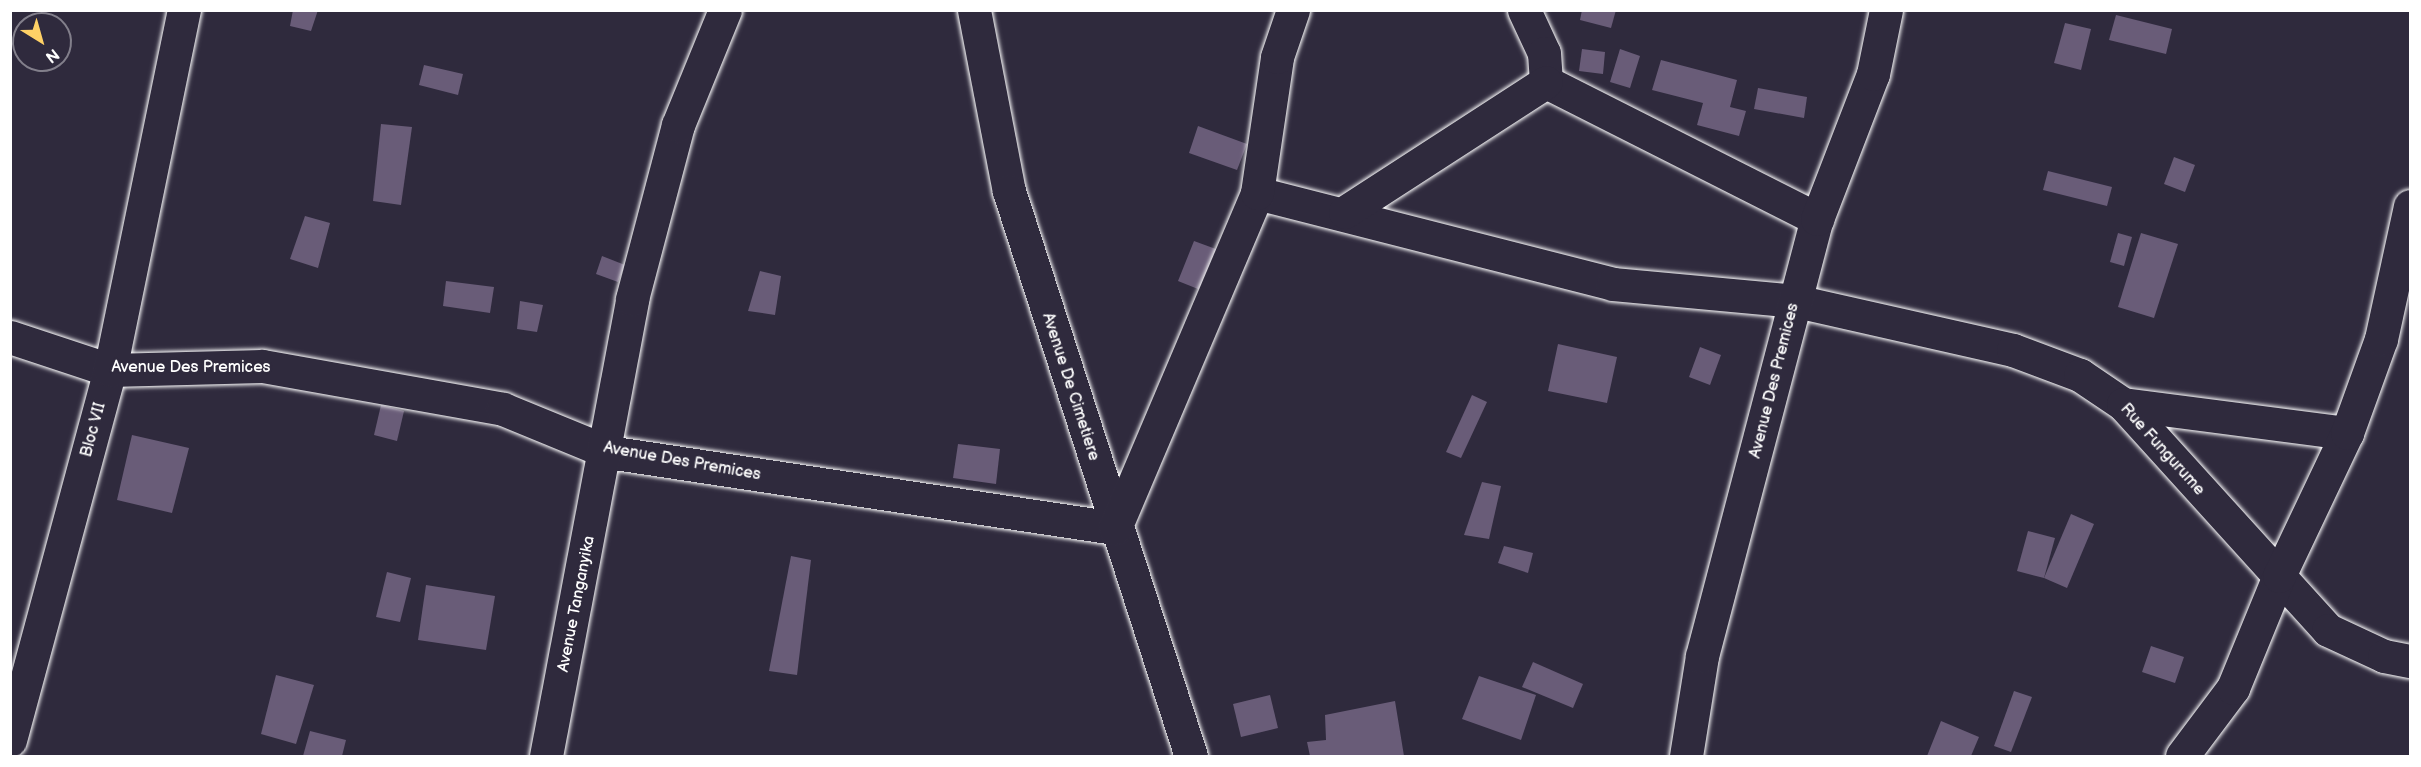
<!DOCTYPE html>
<style>
body{margin:0}
#map{position:relative;width:2421px;height:767px;overflow:hidden;background:#2f2a3d;font-family:"Balsamiq Sans",sans-serif}
div>[style]{position:absolute}
[style*='--x']{left:calc(var(--x)*1px);top:calc(var(--y)*1px);width:calc(var(--w)*1px);rotate:calc(var(--a)*1deg)}
.building>*{inset:0;background:#695c78}
.roads{filter:drop-shadow(0 0 2px #fff) drop-shadow(0 0 2px #fff)}
.minor>*{height:33px;margin:-16.5px;padding:0 16.5px;transform-origin:16.5px;border-radius:16.5px;background:#2f2a3d}
span{translate:-50% -50%;white-space:nowrap;text-align:center;line-height:1.15;-webkit-text-stroke:4.5px #2f2a3d;paint-order:stroke}
.street-label{font-size:16px;color:#fff}
.frame{position:absolute;inset:0;border:12px solid #fff;pointer-events:none}
.north{position:absolute;left:12px;top:12px;width:60px;height:60px;box-sizing:border-box;background:#2f2a3d;border:2px solid #827f8b;border-radius:50%;rotate:143deg;font-size:16px;font-weight:700;line-height:24px;text-align:center;color:#fff}
.north::after{content:'';display:block;margin:auto;width:21px;height:27px;background:#ffd166;clip-path:polygon(50% 0,100% 100%,50% 72%,0 100%)}
</style>
<div id="map">
<div class="building">
<i style="clip-path:polygon(293px 10px,318px 10px,311px 31px,290px 26px)"></i>
<i style="clip-path:polygon(1582px 10px,1616px 10px,1611px 28px,1580px 20px)"></i>
<i style="clip-path:polygon(2116px 15px,2172px 29px,2166px 54px,2109px 40px)"></i>
<i style="clip-path:polygon(2065px 23px,2091px 29px,2081px 70px,2054px 63px)"></i>
<i style="clip-path:polygon(1582px 49px,1605px 52px,1603px 74px,1579px 71px)"></i>
<i style="clip-path:polygon(1620px 49px,1640px 56px,1630px 88px,1610px 82px)"></i>
<i style="clip-path:polygon(1661px 60px,1737px 80px,1730px 107px,1746px 111px,1739px 136px,1697px 125px,1703px 103px,1652px 90px)"></i>
<i style="clip-path:polygon(424px 65px,463px 74px,458px 95px,419px 85px)"></i>
<i style="clip-path:polygon(1758px 88px,1807px 97px,1804px 118px,1754px 109px)"></i>
<i style="clip-path:polygon(381px 124px,412px 127px,401px 205px,373px 201px)"></i>
<i style="clip-path:polygon(1198px 126px,1247px 144px,1237px 170px,1189px 153px)"></i>
<i style="clip-path:polygon(2174px 157px,2195px 165px,2185px 192px,2164px 184px)"></i>
<i style="clip-path:polygon(2048px 171px,2112px 187px,2107px 206px,2043px 190px)"></i>
<i style="clip-path:polygon(305px 216px,330px 223px,318px 268px,290px 259px)"></i>
<i style="clip-path:polygon(2118px 233px,2132px 237px,2124px 266px,2110px 262px)"></i>
<i style="clip-path:polygon(2141px 233px,2178px 244px,2154px 318px,2118px 307px)"></i>
<i style="clip-path:polygon(1194px 241px,1224px 252px,1208px 293px,1178px 281px)"></i>
<i style="clip-path:polygon(602px 256px,625px 265px,618px 282px,596px 274px)"></i>
<i style="clip-path:polygon(760px 271px,781px 276px,775px 315px,748px 311px)"></i>
<i style="clip-path:polygon(446px 281px,494px 287px,490px 313px,443px 306px)"></i>
<i style="clip-path:polygon(520px 301px,543px 305px,537px 332px,517px 329px)"></i>
<i style="clip-path:polygon(1558px 344px,1617px 357px,1607px 403px,1548px 391px)"></i>
<i style="clip-path:polygon(1700px 347px,1721px 355px,1710px 385px,1689px 377px)"></i>
<i style="clip-path:polygon(1472px 395px,1487px 402px,1461px 458px,1446px 452px)"></i>
<i style="clip-path:polygon(381px 405px,404px 411px,397px 441px,374px 435px)"></i>
<i style="clip-path:polygon(132px 435px,189px 448px,172px 513px,117px 500px)"></i>
<i style="clip-path:polygon(958px 444px,1000px 449px,996px 484px,953px 478px)"></i>
<i style="clip-path:polygon(1482px 482px,1501px 486px,1489px 539px,1464px 535px)"></i>
<i style="clip-path:polygon(2071px 514px,2094px 524px,2067px 588px,2044px 578px)"></i>
<i style="clip-path:polygon(2028px 531px,2055px 538px,2044px 578px,2017px 571px)"></i>
<i style="clip-path:polygon(1504px 546px,1533px 553px,1528px 573px,1498px 563px)"></i>
<i style="clip-path:polygon(791px 556px,811px 560px,797px 675px,769px 671px)"></i>
<i style="clip-path:polygon(387px 572px,411px 578px,400px 622px,376px 617px)"></i>
<i style="clip-path:polygon(426px 585px,495px 596px,486px 650px,418px 640px)"></i>
<i style="clip-path:polygon(2151px 646px,2184px 657px,2175px 683px,2142px 672px)"></i>
<i style="clip-path:polygon(1533px 662px,1583px 684px,1573px 708px,1522px 687px)"></i>
<i style="clip-path:polygon(276px 675px,314px 685px,296px 744px,261px 734px)"></i>
<i style="clip-path:polygon(1479px 676px,1536px 695px,1521px 740px,1462px 719px)"></i>
<i style="clip-path:polygon(2014px 691px,2032px 697px,2011px 752px,1994px 746px)"></i>
<i style="clip-path:polygon(1270px 695px,1278px 728px,1241px 737px,1233px 704px)"></i>
<i style="clip-path:polygon(1395px 701px,1404px 756px,1310px 756px,1307px 742px,1326px 740px,1325px 715px)"></i>
<i style="clip-path:polygon(1941px 721px,1979px 737px,1971px 756px,1927px 756px)"></i>
<i style="clip-path:polygon(310px 731px,346px 740px,342px 756px,303px 756px)"></i>
</div>
<div class="roads">
<div class="minor">
<i style="--x:974;--y:10;--w:184;--a:79.1"></i>
<i style="--x:1009;--y:191;--w:594;--a:72.15"></i>
<i style="--x:1524;--y:10;--w:47;--a:65.1"></i>
<i style="--x:1544;--y:53;--w:29;--a:86"></i>
<i style="--x:1546;--y:82;--w:304;--a:26.8"></i>
<i style="--x:1257;--y:193;--w:367;--a:14.3"></i>
<i style="--x:1613;--y:284;--w:184;--a:5.3"></i>
<i style="--x:1796;--y:301;--w:222;--a:12.7"></i>
<i style="--x:2013;--y:350;--w:72;--a:20.5"></i>
<i style="--x:2080;--y:375;--w:52;--a:34"></i>
<i style="--x:2123;--y:404;--w:305;--a:47.8"></i>
<i style="--x:2328;--y:630;--w:62;--a:24.9"></i>
<i style="--x:2384;--y:656;--w:26;--a:11"></i>
<i style="--x:1345;--y:212;--w:239;--a:-32.9"></i>
<i style="--x:10;--y:337;--w:105;--a:18.3"></i>
<i style="--x:110;--y:370;--w:152;--a:-1.5"></i>
<i style="--x:262;--y:366;--w:245;--a:10.1"></i>
<i style="--x:503;--y:409;--w:113;--a:22.3"></i>
<i style="--x:608;--y:452;--w:513;--a:8.53"></i>
<i style="--x:1115;--y:528;--w:364;--a:-67"></i>
<i style="--x:1257;--y:193;--w:137;--a:-81.6"></i>
<i style="--x:1277;--y:57;--w:50;--a:-71.2"></i>
<i style="--x:2123;--y:404;--w:226;--a:7.4"></i>
<i style="--x:10;--y:740;--w:383;--a:-74.9"></i>
<i style="--x:110;--y:370;--w:368;--a:-78.4"></i>
<i style="--x:546;--y:756;--w:465;--a:-79.3"></i>
<i style="--x:632;--y:299;--w:180;--a:-75.2"></i>
<i style="--x:678;--y:125;--w:124;--a:-67.8"></i>
<i style="--x:1686;--y:756;--w:101;--a:-80.9"></i>
<i style="--x:1702;--y:656;--w:452;--a:-75.3"></i>
<i style="--x:1817;--y:219;--w:155;--a:-68.9"></i>
<i style="--x:1873;--y:74;--w:65;--a:-78.5"></i>
<i style="--x:2182;--y:756;--w:85;--a:-53.1"></i>
<i style="--x:2233;--y:688;--w:121;--a:-67.7"></i>
<i style="--x:2279;--y:576;--w:158;--a:-64.6"></i>
<i style="--x:2347;--y:433;--w:100;--a:-70.1"></i>
<i style="--x:2381;--y:339;--w:136;--a:-77.7"></i>
</div>
</div>
<div class="street-label">
<span style="left:191px;top:368px">Avenue Des Premices</span>
<span style="left:1775px;top:381px;rotate:-76deg">Avenue Des Premices</span>
<span style="left:1070px;top:387px;rotate:72deg">Avenue De Cimetiere</span>
<span style="left:94px;top:430px;rotate:-75deg">Bloc VII</span>
<span style="left:2162px;top:450px;rotate:48deg">Rue Fungurume</span>
<span style="left:682px;top:462px;rotate:10deg">Avenue Des Premices</span>
<span style="left:577px;top:604px;rotate:-79deg">Avenue Tanganyika</span>
</div>
<div class="frame"></div>
<div class="north">N</div>
</div>
